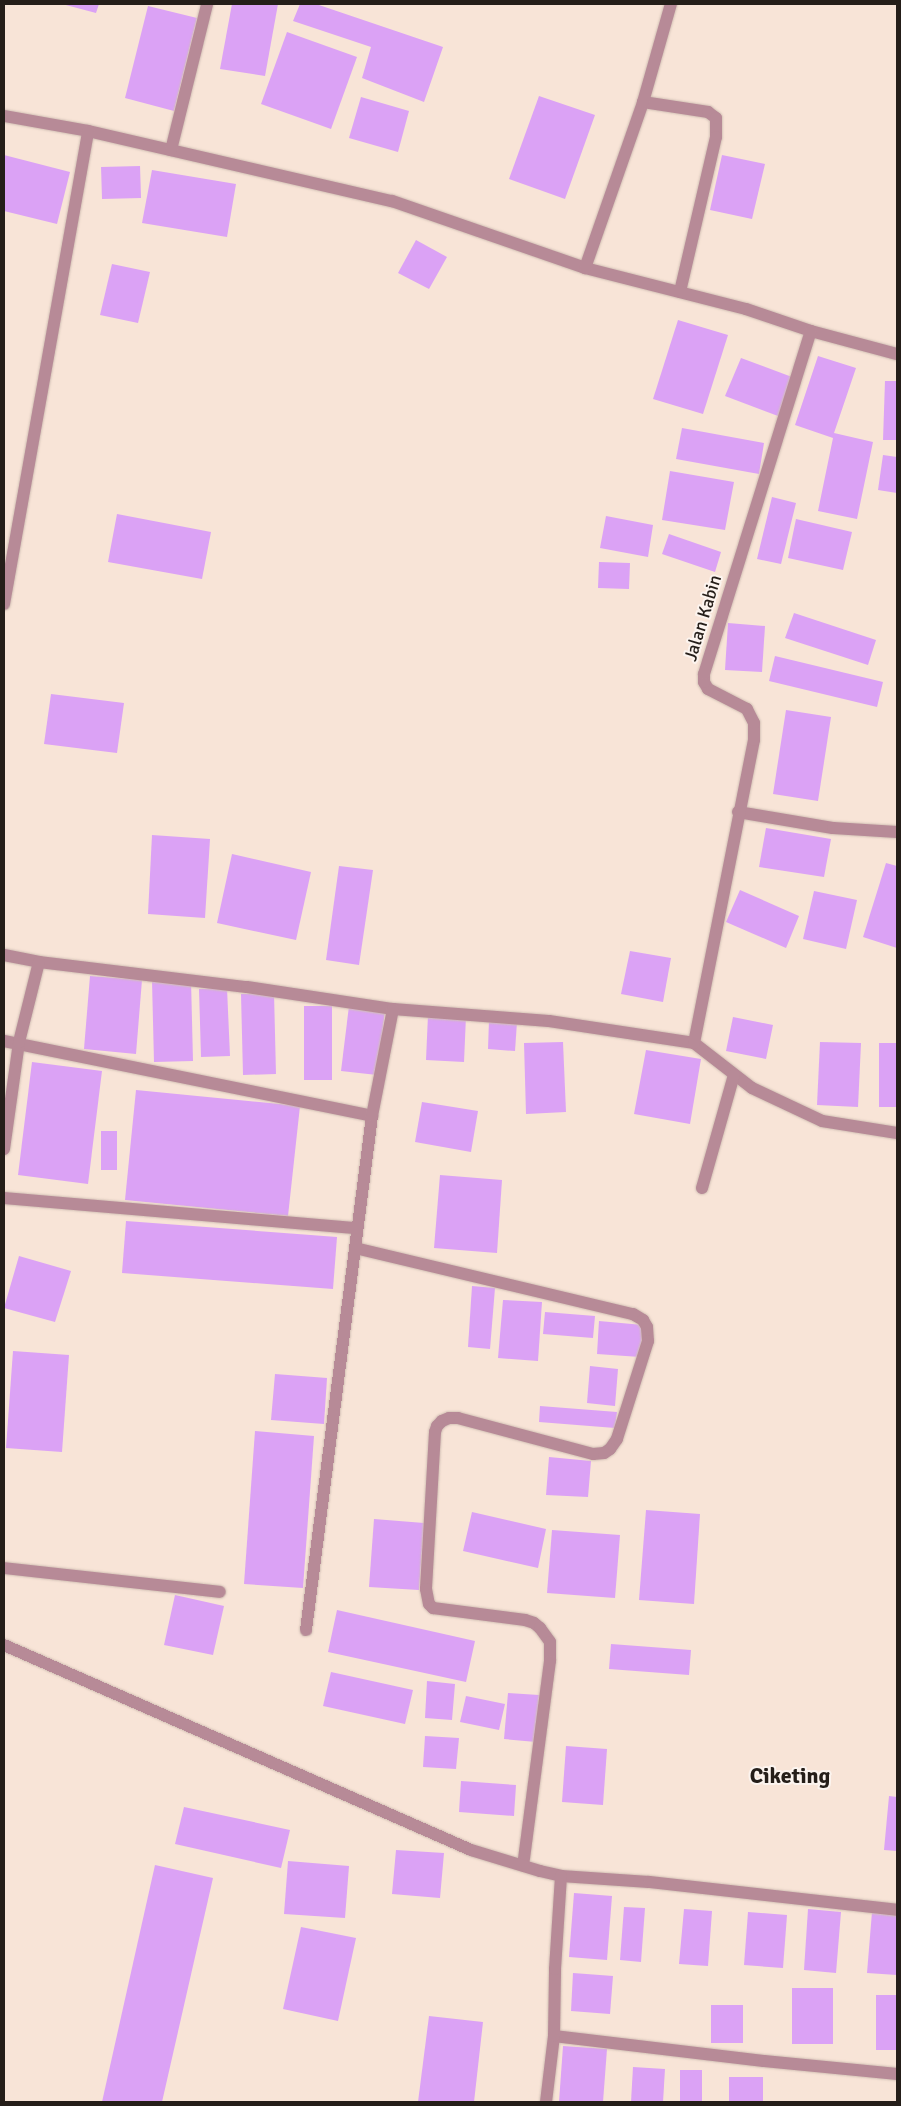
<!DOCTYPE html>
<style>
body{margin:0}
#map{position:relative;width:901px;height:2106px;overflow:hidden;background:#f8e4d7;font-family:Signika,sans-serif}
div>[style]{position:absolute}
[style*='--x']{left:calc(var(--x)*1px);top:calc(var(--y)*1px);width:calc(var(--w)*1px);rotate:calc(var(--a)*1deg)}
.building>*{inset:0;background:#dba2f5}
.roads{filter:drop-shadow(0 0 1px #d2c0b5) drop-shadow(0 0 1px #d2c0b5)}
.service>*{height:12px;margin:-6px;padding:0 6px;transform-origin:6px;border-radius:6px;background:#b78a97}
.minor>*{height:12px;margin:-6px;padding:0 6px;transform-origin:6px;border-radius:6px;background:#b78a97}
span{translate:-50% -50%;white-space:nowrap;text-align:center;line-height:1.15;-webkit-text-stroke:4px #fcf4ef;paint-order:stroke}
.street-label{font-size:18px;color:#251e19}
.district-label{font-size:22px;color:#251e19;font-weight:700}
.frame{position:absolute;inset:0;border:5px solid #251e19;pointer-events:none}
</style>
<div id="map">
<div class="building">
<i style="clip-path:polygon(62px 4px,99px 4px,96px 13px)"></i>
<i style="clip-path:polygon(232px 4px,278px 4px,265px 76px,220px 69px)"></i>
<i style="clip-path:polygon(300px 4px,316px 4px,443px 47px,424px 102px,362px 78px,371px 47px,293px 21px)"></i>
<i style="clip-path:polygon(148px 6px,197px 18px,174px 111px,125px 98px)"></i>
<i style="clip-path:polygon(287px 32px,357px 57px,331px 129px,261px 104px)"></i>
<i style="clip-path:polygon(539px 96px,595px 115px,565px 199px,509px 179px)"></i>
<i style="clip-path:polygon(361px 97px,409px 111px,398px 152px,349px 138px)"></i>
<i style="clip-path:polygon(4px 155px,70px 172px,57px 224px,4px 211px)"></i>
<i style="clip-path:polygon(722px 155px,765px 164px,752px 219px,710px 210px)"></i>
<i style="clip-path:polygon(140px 166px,141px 198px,102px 199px,101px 167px)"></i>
<i style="clip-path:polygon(152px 170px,236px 184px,227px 237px,142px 223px)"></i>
<i style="clip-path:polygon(416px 240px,447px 257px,429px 289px,398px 273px)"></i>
<i style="clip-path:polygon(112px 264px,150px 272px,138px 323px,100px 315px)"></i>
<i style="clip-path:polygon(678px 320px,728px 335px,703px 414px,653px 399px)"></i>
<i style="clip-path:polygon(818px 356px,856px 368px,834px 433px,873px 442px,857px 519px,818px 511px,833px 438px,795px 425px)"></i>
<i style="clip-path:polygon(741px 358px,792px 377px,778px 416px,725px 396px)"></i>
<i style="clip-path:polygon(885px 381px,897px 381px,897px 440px,883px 440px)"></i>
<i style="clip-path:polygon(682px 428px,764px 443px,759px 474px,676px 459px)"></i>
<i style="clip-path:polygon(883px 455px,897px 457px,897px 493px,878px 490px)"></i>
<i style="clip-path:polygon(670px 471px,734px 482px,725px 530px,662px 520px)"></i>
<i style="clip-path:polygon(772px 497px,796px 503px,781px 564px,757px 559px)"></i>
<i style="clip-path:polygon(117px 514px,211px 532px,202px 579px,108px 562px)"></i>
<i style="clip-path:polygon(606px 516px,653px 525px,648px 557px,600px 548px)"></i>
<i style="clip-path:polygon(796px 519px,852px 532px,843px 570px,788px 558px)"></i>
<i style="clip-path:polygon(669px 534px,721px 552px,715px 572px,662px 554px)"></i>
<i style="clip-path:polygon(599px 562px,630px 563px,629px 589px,598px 588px)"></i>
<i style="clip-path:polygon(794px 613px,876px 640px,868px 665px,785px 638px)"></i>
<i style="clip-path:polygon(728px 623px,765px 626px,762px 672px,725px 670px)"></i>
<i style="clip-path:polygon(775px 656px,883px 682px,877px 707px,769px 681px)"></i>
<i style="clip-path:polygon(51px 694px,124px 703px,117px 753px,44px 744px)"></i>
<i style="clip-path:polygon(786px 710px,831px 717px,818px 801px,773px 794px)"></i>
<i style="clip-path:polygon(766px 828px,831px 839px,824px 877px,759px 867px)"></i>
<i style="clip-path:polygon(152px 835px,210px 839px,205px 918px,148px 914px)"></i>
<i style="clip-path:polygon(232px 854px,311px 872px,296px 940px,217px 923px)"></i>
<i style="clip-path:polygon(886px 863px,897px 866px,897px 948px,863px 937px)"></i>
<i style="clip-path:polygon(339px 866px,373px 870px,359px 965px,326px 960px)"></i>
<i style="clip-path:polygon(740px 890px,799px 916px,786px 948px,726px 922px)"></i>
<i style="clip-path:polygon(814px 891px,857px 900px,846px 949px,803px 939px)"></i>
<i style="clip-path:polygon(630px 951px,671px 958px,663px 1002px,621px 994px)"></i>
<i style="clip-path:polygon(90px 976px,142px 980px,136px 1054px,84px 1049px)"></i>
<i style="clip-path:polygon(191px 980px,193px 1061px,154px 1062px,152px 981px)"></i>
<i style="clip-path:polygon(227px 988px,230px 1056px,201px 1057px,199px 989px)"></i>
<i style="clip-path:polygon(274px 993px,276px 1074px,243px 1075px,241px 994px)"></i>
<i style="clip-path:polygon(304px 1006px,332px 1006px,332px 1080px,304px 1080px)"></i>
<i style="clip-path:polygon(349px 1006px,385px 1011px,377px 1075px,341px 1071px)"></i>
<i style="clip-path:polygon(428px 1015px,466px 1016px,464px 1062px,426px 1060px)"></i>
<i style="clip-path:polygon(733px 1017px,773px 1025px,766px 1059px,726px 1051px)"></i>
<i style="clip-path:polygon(489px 1020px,517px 1022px,515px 1051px,488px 1049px)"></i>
<i style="clip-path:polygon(563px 1042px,566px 1112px,526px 1114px,524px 1043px)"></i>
<i style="clip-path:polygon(820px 1042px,861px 1043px,858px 1107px,817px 1105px)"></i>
<i style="clip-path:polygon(879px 1043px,897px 1043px,897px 1107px,879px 1107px)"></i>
<i style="clip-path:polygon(646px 1050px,701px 1059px,690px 1124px,634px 1114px)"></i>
<i style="clip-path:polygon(32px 1062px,102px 1071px,88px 1184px,18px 1175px)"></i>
<i style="clip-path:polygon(136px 1090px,300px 1106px,288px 1216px,125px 1200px)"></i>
<i style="clip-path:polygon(422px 1102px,478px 1111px,471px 1152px,415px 1142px)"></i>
<i style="clip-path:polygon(101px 1131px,117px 1131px,117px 1170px,101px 1170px)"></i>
<i style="clip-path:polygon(440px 1175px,502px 1180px,497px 1253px,434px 1248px)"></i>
<i style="clip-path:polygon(126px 1221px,337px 1237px,333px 1289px,122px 1273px)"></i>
<i style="clip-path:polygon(19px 1256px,71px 1271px,55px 1322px,4px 1308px)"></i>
<i style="clip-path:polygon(472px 1286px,495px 1288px,490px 1349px,468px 1347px)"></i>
<i style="clip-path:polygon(503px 1300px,542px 1302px,538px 1361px,498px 1358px)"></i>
<i style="clip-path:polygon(545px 1312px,595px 1316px,593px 1338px,543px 1334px)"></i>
<i style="clip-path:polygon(599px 1321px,643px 1325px,640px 1357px,597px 1354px)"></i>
<i style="clip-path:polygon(13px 1351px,69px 1355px,62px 1452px,6px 1448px)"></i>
<i style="clip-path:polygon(590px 1366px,618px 1369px,615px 1406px,587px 1403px)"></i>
<i style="clip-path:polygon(275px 1374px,327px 1378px,324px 1424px,271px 1420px)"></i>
<i style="clip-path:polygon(540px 1406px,617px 1412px,615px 1428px,539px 1422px)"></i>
<i style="clip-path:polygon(255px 1431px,314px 1436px,303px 1588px,244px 1584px)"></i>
<i style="clip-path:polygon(549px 1457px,591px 1461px,588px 1497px,546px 1495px)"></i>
<i style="clip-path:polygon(646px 1510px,700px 1514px,694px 1604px,639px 1600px)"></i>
<i style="clip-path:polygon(472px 1512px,546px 1529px,538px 1568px,463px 1551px)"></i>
<i style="clip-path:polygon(374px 1519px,424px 1523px,419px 1590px,369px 1587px)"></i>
<i style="clip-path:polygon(552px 1530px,620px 1535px,615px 1598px,547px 1593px)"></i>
<i style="clip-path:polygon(175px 1595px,224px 1606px,213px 1655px,164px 1645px)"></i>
<i style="clip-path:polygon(337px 1610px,475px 1641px,466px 1682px,328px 1652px)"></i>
<i style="clip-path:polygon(611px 1644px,691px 1650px,689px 1675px,609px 1669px)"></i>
<i style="clip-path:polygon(331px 1672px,413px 1690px,405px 1724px,323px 1706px)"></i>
<i style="clip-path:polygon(427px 1681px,455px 1684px,452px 1720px,425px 1718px)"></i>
<i style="clip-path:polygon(508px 1693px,539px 1695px,536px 1742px,504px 1739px)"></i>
<i style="clip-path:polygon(466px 1696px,505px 1704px,499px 1730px,460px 1722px)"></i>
<i style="clip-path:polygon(425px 1736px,459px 1738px,456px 1769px,423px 1767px)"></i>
<i style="clip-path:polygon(566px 1746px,607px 1749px,603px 1805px,562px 1802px)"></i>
<i style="clip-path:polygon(461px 1781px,516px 1785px,514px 1816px,459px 1812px)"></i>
<i style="clip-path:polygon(889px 1796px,897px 1797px,897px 1851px,884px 1850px)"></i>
<i style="clip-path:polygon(184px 1807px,290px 1830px,281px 1868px,175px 1844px)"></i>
<i style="clip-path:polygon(396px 1850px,444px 1853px,440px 1898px,392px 1894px)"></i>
<i style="clip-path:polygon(288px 1861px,349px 1866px,345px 1918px,284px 1914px)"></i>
<i style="clip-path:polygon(155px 1865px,213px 1878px,162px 2102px,102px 2102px)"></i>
<i style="clip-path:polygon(574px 1893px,612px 1896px,607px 1960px,569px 1957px)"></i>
<i style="clip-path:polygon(624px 1907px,645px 1908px,641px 1962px,620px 1960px)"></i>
<i style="clip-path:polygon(684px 1909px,712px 1911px,708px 1966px,679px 1964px)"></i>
<i style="clip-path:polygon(808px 1909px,841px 1912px,836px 1973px,804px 1970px)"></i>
<i style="clip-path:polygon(748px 1912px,787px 1915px,783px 1968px,744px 1965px)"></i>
<i style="clip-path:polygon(872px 1912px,897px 1914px,897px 1975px,867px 1973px)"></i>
<i style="clip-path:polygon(301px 1927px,356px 1938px,338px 2021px,283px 2009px)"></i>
<i style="clip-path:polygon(573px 1973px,613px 1976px,610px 2014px,571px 2011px)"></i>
<i style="clip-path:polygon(792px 1988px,833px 1988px,833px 2044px,792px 2044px)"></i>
<i style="clip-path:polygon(876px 1995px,897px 1995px,897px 2050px,876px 2050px)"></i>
<i style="clip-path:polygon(711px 2005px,743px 2005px,743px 2043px,711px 2043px)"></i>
<i style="clip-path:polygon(429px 2016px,483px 2022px,474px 2102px,418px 2102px)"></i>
<i style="clip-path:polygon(563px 2046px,607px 2049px,603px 2102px,559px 2102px)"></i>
<i style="clip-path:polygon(633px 2067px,665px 2069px,663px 2102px,631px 2102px)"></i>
<i style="clip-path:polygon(680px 2070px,702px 2070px,702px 2102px,680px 2102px)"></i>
<i style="clip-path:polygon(729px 2077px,763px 2077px,763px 2102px,729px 2102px)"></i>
</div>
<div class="roads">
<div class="service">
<i style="--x:4;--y:1568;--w:217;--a:6.3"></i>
</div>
<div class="minor">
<i style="--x:643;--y:102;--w:66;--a:8.7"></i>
<i style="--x:708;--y:112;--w:10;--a:37"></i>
<i style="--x:716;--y:118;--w:19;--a:90"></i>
<i style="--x:716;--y:137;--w:159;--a:103.1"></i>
<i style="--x:4;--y:116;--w:85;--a:10.1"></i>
<i style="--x:88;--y:131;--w:312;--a:13"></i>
<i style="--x:392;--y:201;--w:204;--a:19.1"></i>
<i style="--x:585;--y:268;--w:166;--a:14.3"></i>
<i style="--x:746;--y:309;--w:69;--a:18.7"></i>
<i style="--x:811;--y:331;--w:89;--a:15"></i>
<i style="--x:171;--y:150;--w:150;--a:-76.1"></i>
<i style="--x:585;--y:268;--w:176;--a:-70.7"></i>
<i style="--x:643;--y:102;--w:102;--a:-74.1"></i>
<i style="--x:4;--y:604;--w:480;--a:-79.9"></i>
<i style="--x:738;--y:812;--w:96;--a:9.6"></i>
<i style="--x:833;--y:828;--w:64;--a:3.6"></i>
<i style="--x:4;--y:955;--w:36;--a:11"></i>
<i style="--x:39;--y:962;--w:209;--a:6.9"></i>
<i style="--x:247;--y:987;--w:148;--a:8.6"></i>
<i style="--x:393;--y:1009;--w:156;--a:4.4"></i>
<i style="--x:549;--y:1021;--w:147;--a:8.6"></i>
<i style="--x:694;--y:1043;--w:73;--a:37.8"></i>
<i style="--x:752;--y:1088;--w:77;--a:25.2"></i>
<i style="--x:822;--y:1121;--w:76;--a:9.1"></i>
<i style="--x:4;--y:1041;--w:376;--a:11.5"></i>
<i style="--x:694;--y:1043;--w:309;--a:-78.8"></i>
<i style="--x:754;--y:740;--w:17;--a:-90"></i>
<i style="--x:754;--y:723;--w:16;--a:-117"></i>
<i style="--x:747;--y:709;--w:44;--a:-152.9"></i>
<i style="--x:708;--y:689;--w:8;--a:-120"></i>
<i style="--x:704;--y:682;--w:8;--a:-90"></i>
<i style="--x:704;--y:674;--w:359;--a:-72.7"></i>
<i style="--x:4;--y:1149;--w:108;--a:-82"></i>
<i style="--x:19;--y:1042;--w:82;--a:-76"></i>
<i style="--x:702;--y:1188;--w:117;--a:-74.2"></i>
<i style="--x:4;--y:1198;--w:354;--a:4.9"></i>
<i style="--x:355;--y:1248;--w:286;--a:13.4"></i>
<i style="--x:633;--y:1314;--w:12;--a:31"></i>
<i style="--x:643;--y:1320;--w:8;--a:60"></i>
<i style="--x:647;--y:1327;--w:14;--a:86"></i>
<i style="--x:648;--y:1341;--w:103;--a:107.6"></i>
<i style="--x:617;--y:1439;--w:12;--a:125"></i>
<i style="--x:610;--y:1449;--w:7;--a:146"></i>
<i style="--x:604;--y:1453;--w:11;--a:175"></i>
<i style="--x:593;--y:1454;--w:140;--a:-165.1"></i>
<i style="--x:458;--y:1418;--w:9;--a:180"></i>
<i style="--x:449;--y:1418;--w:8;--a:157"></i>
<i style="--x:442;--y:1421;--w:7;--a:135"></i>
<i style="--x:437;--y:1426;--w:6;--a:108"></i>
<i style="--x:435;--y:1432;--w:157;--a:93.3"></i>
<i style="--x:426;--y:1589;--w:15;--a:79"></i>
<i style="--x:429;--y:1604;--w:6;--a:45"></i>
<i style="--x:433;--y:1608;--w:93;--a:7.4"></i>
<i style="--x:525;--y:1620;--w:9;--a:18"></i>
<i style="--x:534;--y:1623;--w:8;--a:40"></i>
<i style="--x:540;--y:1628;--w:17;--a:54"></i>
<i style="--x:550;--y:1642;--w:19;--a:90"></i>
<i style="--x:550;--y:1661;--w:206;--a:97.5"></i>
<i style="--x:306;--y:1630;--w:518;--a:-82.68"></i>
<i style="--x:372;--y:1116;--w:109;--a:-78.9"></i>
<i style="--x:4;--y:1645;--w:510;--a:23.7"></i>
<i style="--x:471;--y:1850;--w:72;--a:16.9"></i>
<i style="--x:540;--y:1871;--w:22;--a:13"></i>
<i style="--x:561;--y:1876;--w:88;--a:3.9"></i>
<i style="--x:649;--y:1882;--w:250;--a:6.4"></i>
<i style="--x:554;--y:2036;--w:211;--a:6.8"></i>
<i style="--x:764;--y:2061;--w:134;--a:5.6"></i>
<i style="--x:546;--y:2102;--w:66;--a:-83.1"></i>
<i style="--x:554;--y:2036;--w:67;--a:-89.1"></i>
<i style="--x:555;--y:1969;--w:93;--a:-86.3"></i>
</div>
</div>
<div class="street-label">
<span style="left:703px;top:618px;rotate:-73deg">Jalan Kabin</span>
</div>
<div class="district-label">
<span style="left:790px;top:1776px">Ciketing</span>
</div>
<div class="frame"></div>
</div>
